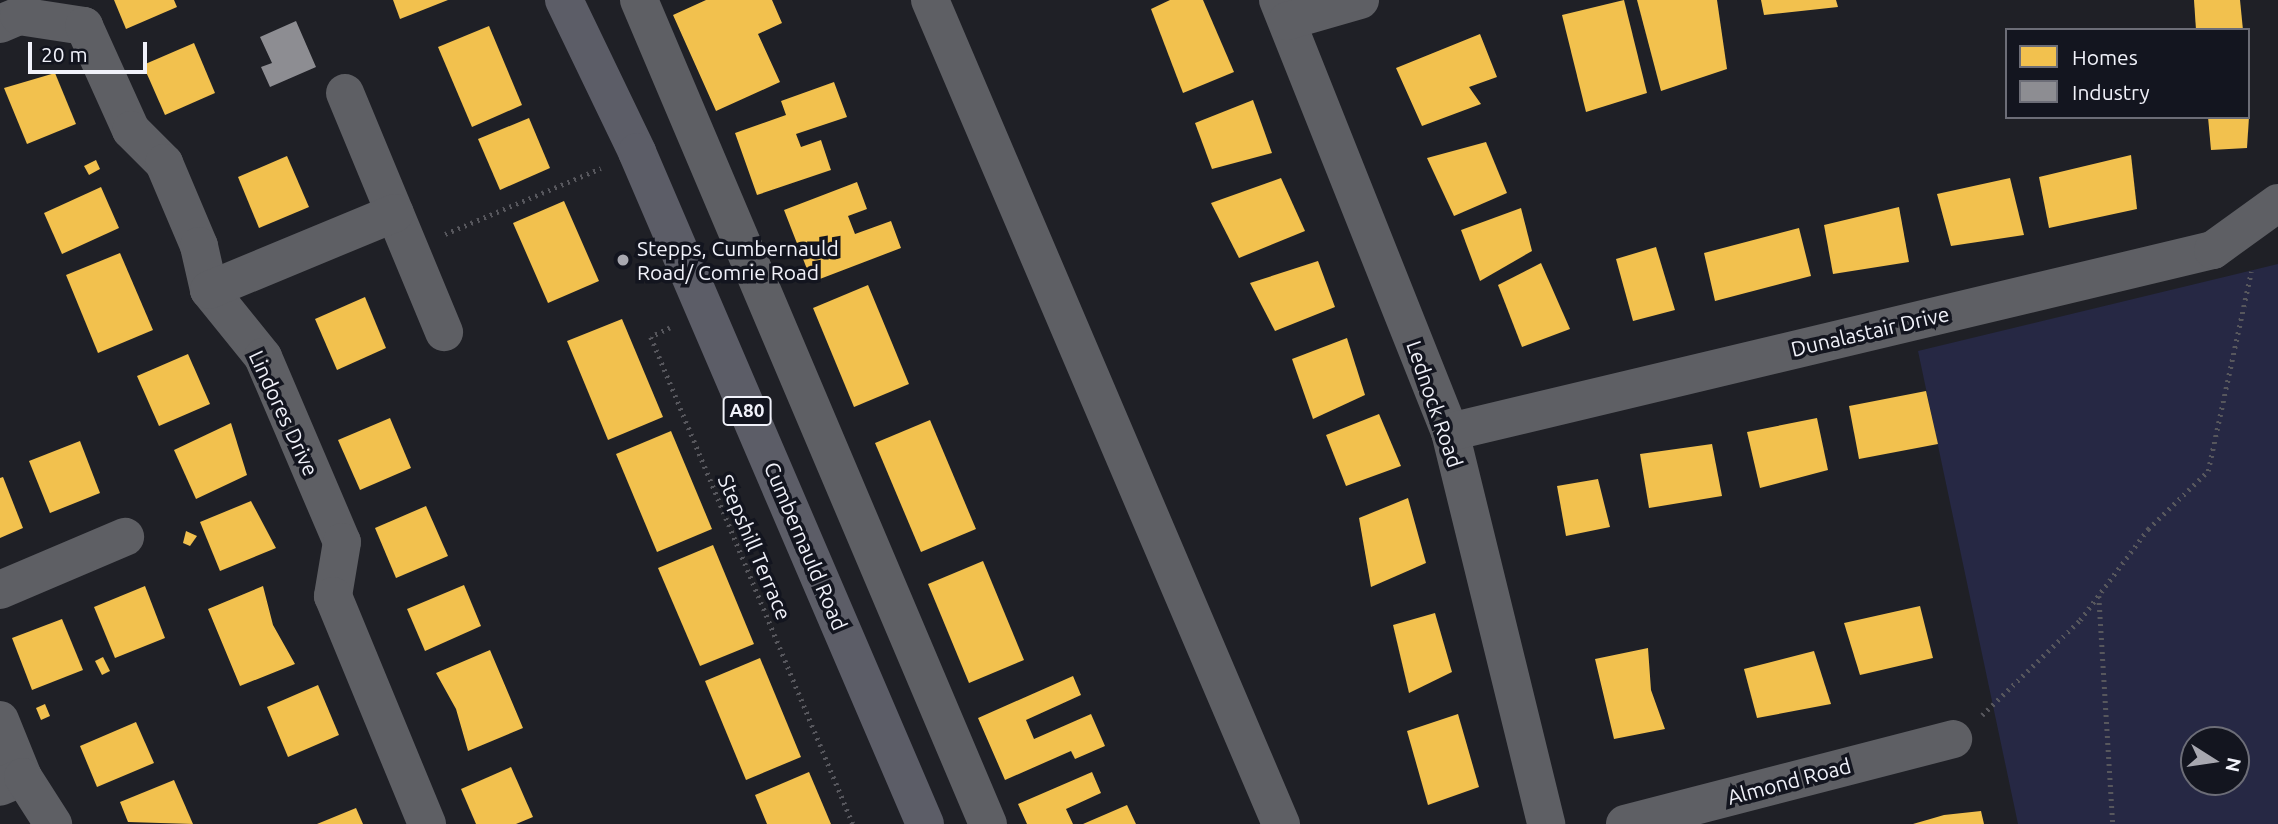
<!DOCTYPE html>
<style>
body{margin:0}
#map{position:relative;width:2278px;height:824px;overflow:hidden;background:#1f2026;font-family:Ubuntu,sans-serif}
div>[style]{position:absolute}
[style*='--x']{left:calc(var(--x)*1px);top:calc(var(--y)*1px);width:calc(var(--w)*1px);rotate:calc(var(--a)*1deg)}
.green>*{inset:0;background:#262844}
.homes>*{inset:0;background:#f2c14e}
.industry>*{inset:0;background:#8d8d92}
.path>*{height:4.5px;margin-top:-2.25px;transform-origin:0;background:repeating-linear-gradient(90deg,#57575d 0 2px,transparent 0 7px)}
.minor>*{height:38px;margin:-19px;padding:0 19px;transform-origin:19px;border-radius:19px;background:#5e5f64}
.major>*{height:38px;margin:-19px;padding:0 19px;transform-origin:19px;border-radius:19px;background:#5c5d67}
.dots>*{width:19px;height:19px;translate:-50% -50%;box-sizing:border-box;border:4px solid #13151f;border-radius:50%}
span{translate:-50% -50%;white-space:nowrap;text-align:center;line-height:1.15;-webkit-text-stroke:7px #13151f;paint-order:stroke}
.shield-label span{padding:2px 5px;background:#13151f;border:2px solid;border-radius:5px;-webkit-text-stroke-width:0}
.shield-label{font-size:19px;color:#f1f2fa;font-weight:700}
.poi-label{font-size:21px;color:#f1f2fa}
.left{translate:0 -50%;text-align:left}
.street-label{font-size:21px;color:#f1f2fa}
.legend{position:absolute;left:2005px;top:28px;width:245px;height:91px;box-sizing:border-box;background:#13151f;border:2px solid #6c6d77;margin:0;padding:9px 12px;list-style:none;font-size:21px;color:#f1f2fa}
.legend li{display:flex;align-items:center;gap:14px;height:35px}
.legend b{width:35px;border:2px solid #6c6d77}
.north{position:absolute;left:2180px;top:726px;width:70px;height:70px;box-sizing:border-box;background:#13151f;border:2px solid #6c6d77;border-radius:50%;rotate:102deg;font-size:19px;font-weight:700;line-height:28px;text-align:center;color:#f1f2fa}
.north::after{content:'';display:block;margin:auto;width:24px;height:32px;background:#a8a8b0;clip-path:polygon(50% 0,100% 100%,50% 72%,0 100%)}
.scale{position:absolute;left:28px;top:42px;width:119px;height:32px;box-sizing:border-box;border:4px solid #f1f2fa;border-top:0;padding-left:9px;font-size:21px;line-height:24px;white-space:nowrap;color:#f1f2fa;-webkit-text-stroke:5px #13151f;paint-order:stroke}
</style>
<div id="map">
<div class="green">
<i style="clip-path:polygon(evenodd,2278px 264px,2278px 824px,2018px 824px,1918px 351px,2278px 264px,2194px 740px,2236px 740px,2236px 782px,2194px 782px,2194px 740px)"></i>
</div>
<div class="homes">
<i style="clip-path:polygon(114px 0,174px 0,177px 7px,126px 29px)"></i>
<i style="clip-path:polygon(393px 0,448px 0,400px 19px)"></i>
<i style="clip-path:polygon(706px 0,772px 0,782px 23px,758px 34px,780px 82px,716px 111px,673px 15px)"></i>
<i style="clip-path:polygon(1170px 0,1203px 0,1234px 72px,1183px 93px,1151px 9px)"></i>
<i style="clip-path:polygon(1624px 0,1647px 93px,1586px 112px,1562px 15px)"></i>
<i style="clip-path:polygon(1637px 0,1717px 0,1727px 69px,1661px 91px)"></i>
<i style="clip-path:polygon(1761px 0,1836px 0,1838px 7px,1764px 15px)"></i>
<i style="clip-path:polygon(2194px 0,2240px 0,2243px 30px,2196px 30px)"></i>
<i style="clip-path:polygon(489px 26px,522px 105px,472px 127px,438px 47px)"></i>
<i style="clip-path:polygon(1480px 34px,1497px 77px,1469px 87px,1481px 104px,1422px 126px,1396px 68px)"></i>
<i style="clip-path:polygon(194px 43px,215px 93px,165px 115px,143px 65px)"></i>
<i style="clip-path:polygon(55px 73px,76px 124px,27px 144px,4px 88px)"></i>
<i style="clip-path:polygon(834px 82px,847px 117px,796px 134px,801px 147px,821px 140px,831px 170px,757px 195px,735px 133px,786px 115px,781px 101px)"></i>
<i style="clip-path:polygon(1253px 100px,1272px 153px,1212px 169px,1195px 123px)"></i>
<i style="clip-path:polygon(2208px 117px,2249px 117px,2247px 148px,2211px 150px)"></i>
<i style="clip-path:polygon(529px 118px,550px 168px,500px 190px,478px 139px)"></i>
<i style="clip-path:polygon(1486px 142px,1507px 193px,1454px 216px,1427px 158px)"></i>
<i style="clip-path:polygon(2131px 155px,2137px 209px,2049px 228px,2039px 177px)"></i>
<i style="clip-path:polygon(287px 156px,309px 207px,259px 228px,238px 177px)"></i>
<i style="clip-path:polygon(96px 160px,100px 169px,89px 175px,84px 166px)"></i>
<i style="clip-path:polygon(1281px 178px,1305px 231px,1239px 258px,1211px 203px)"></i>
<i style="clip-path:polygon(2010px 178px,2024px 235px,1951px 246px,1937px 194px)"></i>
<i style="clip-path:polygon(857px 182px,867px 209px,848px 216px,855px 234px,891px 221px,901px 248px,812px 282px,784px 210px)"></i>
<i style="clip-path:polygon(101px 187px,119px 228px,62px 254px,44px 213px)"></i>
<i style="clip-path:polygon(564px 201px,599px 281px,548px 303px,513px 223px)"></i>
<i style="clip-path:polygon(1899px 207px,1909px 262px,1833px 274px,1824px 225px)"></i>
<i style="clip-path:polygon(1521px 208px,1532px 251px,1480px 281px,1461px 230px)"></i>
<i style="clip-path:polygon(1799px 228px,1811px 276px,1715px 301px,1704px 253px)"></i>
<i style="clip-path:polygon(1656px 247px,1675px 310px,1633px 321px,1616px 259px)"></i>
<i style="clip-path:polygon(120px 253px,153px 330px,98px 353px,66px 275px)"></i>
<i style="clip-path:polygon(1318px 261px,1335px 307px,1275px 331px,1250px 283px)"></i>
<i style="clip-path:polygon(1541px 263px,1570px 329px,1522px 347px,1498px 285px)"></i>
<i style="clip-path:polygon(868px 285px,909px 384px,854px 407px,813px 308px)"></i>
<i style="clip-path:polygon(365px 297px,386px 348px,337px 370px,315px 319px)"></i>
<i style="clip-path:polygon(622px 319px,663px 417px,608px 440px,567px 341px)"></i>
<i style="clip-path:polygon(1347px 338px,1365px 395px,1313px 419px,1292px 359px)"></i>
<i style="clip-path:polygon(188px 354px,210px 404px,159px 426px,137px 376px)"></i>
<i style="clip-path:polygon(1926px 391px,1938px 444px,1859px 459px,1849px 406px)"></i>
<i style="clip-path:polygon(1379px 414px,1401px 466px,1346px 486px,1326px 435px)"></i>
<i style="clip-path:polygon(390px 418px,411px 468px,360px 490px,338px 440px)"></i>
<i style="clip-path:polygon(1817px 418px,1828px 470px,1760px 488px,1747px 432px)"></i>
<i style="clip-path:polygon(930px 420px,976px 529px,921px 552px,875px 443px)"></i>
<i style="clip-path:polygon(231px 423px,247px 475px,196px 499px,174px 450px)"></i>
<i style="clip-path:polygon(671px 431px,712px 529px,657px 552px,616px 454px)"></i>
<i style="clip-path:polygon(80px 441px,100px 493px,50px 513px,29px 461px)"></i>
<i style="clip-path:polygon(1712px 444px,1722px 496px,1649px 508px,1640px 454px)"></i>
<i style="clip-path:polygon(3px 477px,23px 528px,0 538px,0 478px)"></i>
<i style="clip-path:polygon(1598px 479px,1610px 527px,1566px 536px,1557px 486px)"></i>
<i style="clip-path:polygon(1408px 498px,1426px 563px,1371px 587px,1359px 518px)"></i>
<i style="clip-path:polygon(251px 501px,276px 548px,220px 571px,200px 522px)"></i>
<i style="clip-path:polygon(426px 506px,448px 556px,396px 578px,375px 528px)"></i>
<i style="clip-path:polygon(186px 531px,197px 536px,190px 546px,183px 543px)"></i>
<i style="clip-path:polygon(713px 545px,754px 644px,700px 666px,658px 568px)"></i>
<i style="clip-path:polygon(983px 561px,1024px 660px,969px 683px,928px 584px)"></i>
<i style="clip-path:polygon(464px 585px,481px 626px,425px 651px,407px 609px)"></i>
<i style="clip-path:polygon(145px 586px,165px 638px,115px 658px,94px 607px)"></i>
<i style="clip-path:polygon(263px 586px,273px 625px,295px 664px,240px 686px,208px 609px)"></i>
<i style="clip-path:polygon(1920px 606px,1933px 658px,1860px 675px,1844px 623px)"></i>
<i style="clip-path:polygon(1435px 613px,1452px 672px,1409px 693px,1393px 625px)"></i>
<i style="clip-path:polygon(62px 619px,83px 670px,32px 690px,12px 638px)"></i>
<i style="clip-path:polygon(1648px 648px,1651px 690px,1665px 729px,1614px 739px,1595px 659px)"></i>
<i style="clip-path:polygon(490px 650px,523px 728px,468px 751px,456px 709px,436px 673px)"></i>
<i style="clip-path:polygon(1814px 651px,1831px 704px,1757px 718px,1744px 669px)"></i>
<i style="clip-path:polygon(103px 657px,110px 671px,102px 675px,95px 661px)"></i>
<i style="clip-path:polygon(760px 658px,801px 757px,746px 780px,705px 681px)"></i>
<i style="clip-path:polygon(1073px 676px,1081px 695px,1026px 720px,1034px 739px,1091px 714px,1105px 746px,1075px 759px,1071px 751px,1005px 780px,978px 718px)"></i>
<i style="clip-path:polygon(318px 685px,339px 735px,288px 757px,267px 707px)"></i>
<i style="clip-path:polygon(45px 704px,50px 716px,41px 720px,36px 708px)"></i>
<i style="clip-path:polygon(1458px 714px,1479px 787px,1428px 805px,1407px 731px)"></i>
<i style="clip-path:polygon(136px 722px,154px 763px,97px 787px,80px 746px)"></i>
<i style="clip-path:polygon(511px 767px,533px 817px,516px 824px,476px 824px,461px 789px)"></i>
<i style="clip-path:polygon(809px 772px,831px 824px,767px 824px,755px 795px)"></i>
<i style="clip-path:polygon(1092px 772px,1101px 793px,1066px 809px,1073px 824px,1027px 824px,1018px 804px)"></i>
<i style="clip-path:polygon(174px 780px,193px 824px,128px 822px,120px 802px)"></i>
<i style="clip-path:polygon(1127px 805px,1136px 824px,1083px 824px)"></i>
<i style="clip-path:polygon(356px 808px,363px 824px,317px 824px)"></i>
<i style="clip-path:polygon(1981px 811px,1984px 824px,1913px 824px,1944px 815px)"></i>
</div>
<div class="industry">
<i style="clip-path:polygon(296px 21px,316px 67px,270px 87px,261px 67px,272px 63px,260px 37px)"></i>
</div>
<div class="path">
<i style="--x:445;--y:234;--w:169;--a:-22.9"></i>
<i style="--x:670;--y:328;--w:21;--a:155"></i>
<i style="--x:651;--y:337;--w:527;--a:67.47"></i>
<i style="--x:2099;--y:596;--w:228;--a:86.5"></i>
<i style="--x:1982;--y:715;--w:136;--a:-44.1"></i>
<i style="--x:2080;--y:620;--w:114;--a:-53.2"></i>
<i style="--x:2148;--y:529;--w:83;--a:-44"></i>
<i style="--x:2208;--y:471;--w:204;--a:-77.8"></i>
</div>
<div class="minor">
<i style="--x:639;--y:0;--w:895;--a:67.05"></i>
<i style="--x:930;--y:0;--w:896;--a:66.93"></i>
<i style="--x:1278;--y:0;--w:465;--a:68.3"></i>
<i style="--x:1450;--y:432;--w:404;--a:76.2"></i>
<i style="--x:1287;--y:21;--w:76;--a:-16"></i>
<i style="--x:0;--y:24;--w:21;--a:-23"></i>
<i style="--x:19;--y:16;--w:66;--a:8.7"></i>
<i style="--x:84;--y:26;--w:114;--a:65.7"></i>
<i style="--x:131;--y:130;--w:47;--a:45"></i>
<i style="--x:164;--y:163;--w:90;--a:67.1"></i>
<i style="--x:199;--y:246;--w:45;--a:77.2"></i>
<i style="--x:209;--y:290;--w:86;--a:51.1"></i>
<i style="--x:263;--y:357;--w:201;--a:66.9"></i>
<i style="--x:342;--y:542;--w:55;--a:99.5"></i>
<i style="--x:333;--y:596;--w:247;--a:67.6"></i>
<i style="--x:345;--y:93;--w:259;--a:67.5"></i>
<i style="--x:209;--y:290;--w:201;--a:-22.5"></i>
<i style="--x:1450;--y:432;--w:784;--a:-13.42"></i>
<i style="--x:2213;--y:250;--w:80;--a:-35.9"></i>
<i style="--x:0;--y:590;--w:136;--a:-23"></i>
<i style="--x:0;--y:720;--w:61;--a:68"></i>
<i style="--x:23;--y:777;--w:25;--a:157"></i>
<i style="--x:23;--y:777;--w:56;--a:57.4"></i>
<i style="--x:1625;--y:824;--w:339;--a:-14.5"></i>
</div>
<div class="major">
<i style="--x:564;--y:0;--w:169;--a:64.3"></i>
<i style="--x:637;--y:152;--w:731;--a:66.8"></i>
</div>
<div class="dots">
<i style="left:623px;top:260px;background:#a8a8b0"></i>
</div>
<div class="shield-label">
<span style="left:747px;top:411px">A80</span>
</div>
<div class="poi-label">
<span class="left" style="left:637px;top:260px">Stepps, Cumbernauld<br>Road/ Comrie Road</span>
</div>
<div class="street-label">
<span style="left:1870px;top:331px;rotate:-13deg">Dunalastair Drive</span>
<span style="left:1435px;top:404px;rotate:71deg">Lednock Road</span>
<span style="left:284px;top:413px;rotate:65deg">Lindores Drive</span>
<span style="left:806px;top:546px;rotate:67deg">Cumbernauld Road</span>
<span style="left:755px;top:547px;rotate:67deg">Stepshill Terrace</span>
<span style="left:1789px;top:781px;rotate:-15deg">Almond Road</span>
</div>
<ul class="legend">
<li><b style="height:19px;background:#f2c14e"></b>Homes</li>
<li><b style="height:19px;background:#8d8d92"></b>Industry</li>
</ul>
<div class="north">N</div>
<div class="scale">20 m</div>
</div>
